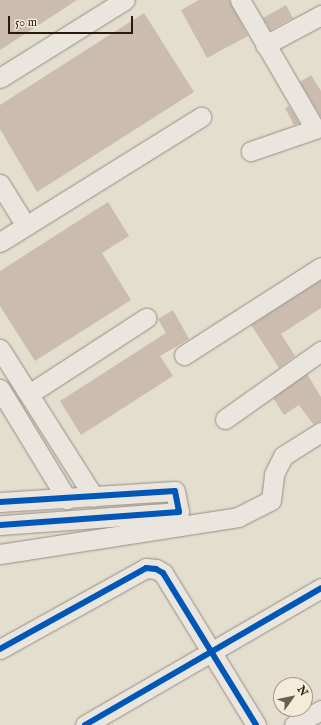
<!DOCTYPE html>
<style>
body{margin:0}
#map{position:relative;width:321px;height:725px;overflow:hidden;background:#e4dece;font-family:"IM FELL English",serif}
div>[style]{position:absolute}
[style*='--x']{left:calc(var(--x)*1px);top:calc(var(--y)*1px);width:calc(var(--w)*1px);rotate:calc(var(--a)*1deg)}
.building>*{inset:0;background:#cbbcaf}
.roads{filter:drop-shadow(0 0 1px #948e83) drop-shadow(0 0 1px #948e83)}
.minor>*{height:19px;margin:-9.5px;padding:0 9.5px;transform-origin:9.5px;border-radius:9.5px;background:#eae6df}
.cycleway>*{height:6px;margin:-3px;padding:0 3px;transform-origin:3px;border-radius:3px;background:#0057b8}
span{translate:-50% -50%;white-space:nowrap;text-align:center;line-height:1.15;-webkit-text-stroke:4px #f4ecd9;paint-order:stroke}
.north{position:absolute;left:273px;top:677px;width:40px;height:40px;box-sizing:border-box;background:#f4ecd9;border:1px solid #a49888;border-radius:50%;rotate:57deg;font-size:11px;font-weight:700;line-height:16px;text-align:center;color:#2b190f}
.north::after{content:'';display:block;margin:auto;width:14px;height:18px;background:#6c5e52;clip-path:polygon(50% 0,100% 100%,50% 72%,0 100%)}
.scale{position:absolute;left:8px;top:16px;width:125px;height:18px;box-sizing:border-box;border:2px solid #2b190f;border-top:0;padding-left:5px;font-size:12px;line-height:14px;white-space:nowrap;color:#2b190f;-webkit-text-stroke:3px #f4ecd9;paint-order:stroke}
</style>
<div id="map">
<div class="building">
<i style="clip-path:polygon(0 0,77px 0,0 50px)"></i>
<i style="clip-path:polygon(199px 0,229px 0,248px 36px,207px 58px,181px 10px)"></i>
<i style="clip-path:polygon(286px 5px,293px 18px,270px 30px,263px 18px)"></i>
<i style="clip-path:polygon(144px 13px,194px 92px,37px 192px,0 129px,0 105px)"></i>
<i style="clip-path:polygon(311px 75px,321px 91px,321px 117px,300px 82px)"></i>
<i style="clip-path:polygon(289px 106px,299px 123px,294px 125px,285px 108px)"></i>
<i style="clip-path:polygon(108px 202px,129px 236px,102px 253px,131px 300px,35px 361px,0 306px,0 271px)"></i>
<i style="clip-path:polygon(321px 280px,321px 308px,281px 334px,295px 356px,279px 368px,251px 325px)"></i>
<i style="clip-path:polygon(173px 310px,189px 339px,160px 356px,173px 376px,81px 435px,60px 401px,166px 333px,158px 319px)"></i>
<i style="clip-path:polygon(307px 374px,321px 397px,321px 421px,313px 424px,299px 405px,284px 415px,273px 398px)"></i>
</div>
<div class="roads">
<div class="minor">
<i style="--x:240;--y:0;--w:149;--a:59.8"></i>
<i style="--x:315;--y:129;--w:68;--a:161"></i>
<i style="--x:265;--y:45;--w:64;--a:-28.2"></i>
<i style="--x:0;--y:78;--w:147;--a:-32"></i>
<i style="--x:0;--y:184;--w:49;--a:58.2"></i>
<i style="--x:0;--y:242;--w:237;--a:-31.9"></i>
<i style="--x:0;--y:349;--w:175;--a:57.6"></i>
<i style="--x:184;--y:355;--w:163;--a:-32.7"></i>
<i style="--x:0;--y:389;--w:129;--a:58.7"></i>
<i style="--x:29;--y:394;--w:140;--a:-33"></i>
<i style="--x:225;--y:419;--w:118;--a:-35.3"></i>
<i style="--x:0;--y:502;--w:175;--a:-3.6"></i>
<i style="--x:175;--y:491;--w:21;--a:79"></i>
<i style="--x:179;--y:512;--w:179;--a:175.8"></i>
<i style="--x:0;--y:554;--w:241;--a:-8.8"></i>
<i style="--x:238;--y:517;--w:37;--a:-27"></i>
<i style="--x:271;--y:500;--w:26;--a:-83"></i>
<i style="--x:274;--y:474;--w:20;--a:-63"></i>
<i style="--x:283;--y:456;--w:45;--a:-32.3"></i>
<i style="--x:0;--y:649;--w:167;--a:-29"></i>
<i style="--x:146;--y:568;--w:10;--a:6"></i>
<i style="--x:156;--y:569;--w:8;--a:30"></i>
<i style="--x:163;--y:573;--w:178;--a:58.5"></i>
<i style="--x:85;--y:725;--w:273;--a:-30.1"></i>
<i style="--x:294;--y:725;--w:31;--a:-29"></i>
</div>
</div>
<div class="cycleway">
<i style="--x:0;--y:502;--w:175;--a:-3.6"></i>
<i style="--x:175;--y:491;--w:21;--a:79"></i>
<i style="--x:179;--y:512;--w:179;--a:175.8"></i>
<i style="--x:0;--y:649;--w:167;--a:-29"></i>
<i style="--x:146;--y:568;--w:10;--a:6"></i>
<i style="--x:156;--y:569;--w:8;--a:30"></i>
<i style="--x:163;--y:573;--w:178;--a:58.5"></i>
<i style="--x:85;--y:725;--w:273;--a:-30.1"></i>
</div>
<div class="north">N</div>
<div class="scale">50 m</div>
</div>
